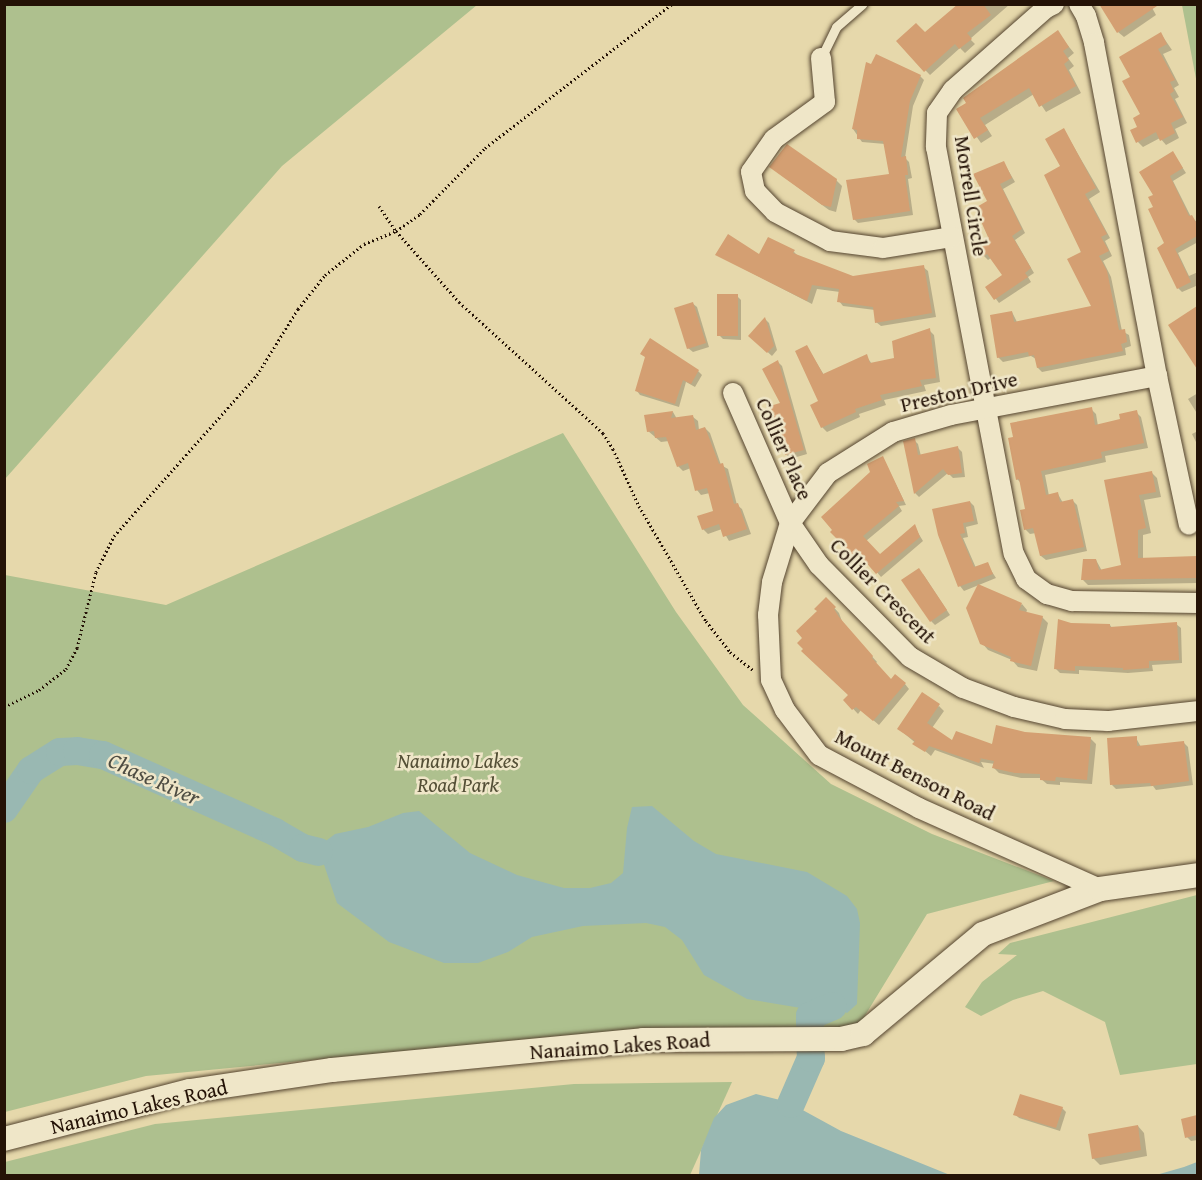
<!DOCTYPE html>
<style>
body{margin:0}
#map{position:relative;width:1202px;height:1180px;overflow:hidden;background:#e6d8ab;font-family:"Gentium Book Plus",serif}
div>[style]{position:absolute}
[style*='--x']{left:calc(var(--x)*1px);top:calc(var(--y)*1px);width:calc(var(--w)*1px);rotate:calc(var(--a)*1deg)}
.green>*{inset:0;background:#aec08e}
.water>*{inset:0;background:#99b8b2}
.shadow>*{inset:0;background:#0003}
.river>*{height:28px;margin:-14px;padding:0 14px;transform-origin:14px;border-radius:14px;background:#99b8b2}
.building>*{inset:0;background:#d49f72}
.path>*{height:3px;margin-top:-1.5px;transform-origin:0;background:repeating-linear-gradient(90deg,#241206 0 1.5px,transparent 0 4.5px)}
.roads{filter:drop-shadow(0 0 2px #54442f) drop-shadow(0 0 2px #54442f)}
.service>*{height:9px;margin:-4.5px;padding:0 4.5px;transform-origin:4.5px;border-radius:4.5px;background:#efe6c8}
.minor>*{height:20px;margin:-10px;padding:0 10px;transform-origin:10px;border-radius:10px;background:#efe6c8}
.tertiary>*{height:24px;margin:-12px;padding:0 12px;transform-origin:12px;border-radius:12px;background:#efe6c8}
span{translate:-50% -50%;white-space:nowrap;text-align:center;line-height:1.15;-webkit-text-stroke:5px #efe6c8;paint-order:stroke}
.street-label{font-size:21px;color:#241206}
.park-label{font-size:21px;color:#544f36;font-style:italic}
.water-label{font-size:22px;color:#4d4c42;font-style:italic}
.frame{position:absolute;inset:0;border:6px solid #241206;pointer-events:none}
</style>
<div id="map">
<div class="green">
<i style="clip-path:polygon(5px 4px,477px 5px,282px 166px,5px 479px)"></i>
<i style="clip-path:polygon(1182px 5px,1197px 5px,1197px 84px)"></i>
<i style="clip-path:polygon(563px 433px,676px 612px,743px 705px,831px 784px,932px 834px,1054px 881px,927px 914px,855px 1032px,571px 1035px,146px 1076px,5px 1112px,5px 575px,166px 605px)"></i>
<i style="clip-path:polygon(1197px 895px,1197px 1064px,1120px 1075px,1105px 1022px,1043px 991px,1013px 1000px,981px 1016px,965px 1007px,982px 982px,1017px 955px,998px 954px,1010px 943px)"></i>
<i style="clip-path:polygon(732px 1082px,690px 1175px,5px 1176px,5px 1162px,155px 1124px,574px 1084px)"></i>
</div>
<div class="water">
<i style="clip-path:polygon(652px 806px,694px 841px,716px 854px,807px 872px,847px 896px,857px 909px,860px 923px,857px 1004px,847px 1013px,833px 1006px,801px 1008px,747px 999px,704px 975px,682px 940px,665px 927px,646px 923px,583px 926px,532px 937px,508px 952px,478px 963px,444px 963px,389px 942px,337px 903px,318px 847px,335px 834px,368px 827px,403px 813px,419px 811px,470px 853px,517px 875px,564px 888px,590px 888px,611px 883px,623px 873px,627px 828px,632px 807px)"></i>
<i style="clip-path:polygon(756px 1094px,788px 1102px,841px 1131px,950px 1175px,699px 1175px,701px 1150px,714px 1118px,726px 1105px)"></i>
<i style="clip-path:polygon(1197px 1162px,1197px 1175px,1156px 1175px,1184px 1167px)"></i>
</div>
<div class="shadow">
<i style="clip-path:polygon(961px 4px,1010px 4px,970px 39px,975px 44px,965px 53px,960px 48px,930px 75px,898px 42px,925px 34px)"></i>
<i style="clip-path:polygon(1150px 4px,1156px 15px,1124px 37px,1118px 32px)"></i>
<i style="clip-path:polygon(1057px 32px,1074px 53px,1068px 58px,1074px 66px,1069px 70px,1081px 93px,1046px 112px,1034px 94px,985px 125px,992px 136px,981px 143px,958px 110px)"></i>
<i style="clip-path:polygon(1161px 34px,1172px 50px,1163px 54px,1179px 85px,1174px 88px,1179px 97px,1175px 99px,1187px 123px,1175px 129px,1179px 138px,1166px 145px,1160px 138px,1143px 147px,1138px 142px,1142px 115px,1132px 78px)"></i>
<i style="clip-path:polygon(920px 76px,924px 80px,913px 106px,905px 158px,909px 162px,912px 178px,908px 179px,913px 215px,858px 223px,854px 219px,890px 175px,885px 144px,862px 142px,853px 129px)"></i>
<i style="clip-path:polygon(1064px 130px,1100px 192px,1089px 199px,1110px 238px,1105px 241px,1112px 256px,1103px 261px,1111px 277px,1122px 331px,1129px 335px,1131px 346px,1125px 348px,1126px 355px,1042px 372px,1038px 368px,1036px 359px,1031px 356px,1003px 362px,998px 357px,1012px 312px,1017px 322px,1093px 307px,1062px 167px)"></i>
<i style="clip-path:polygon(1173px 153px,1186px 173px,1173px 181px,1191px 217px,1198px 223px,1198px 242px,1178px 253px,1189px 276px,1198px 272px,1198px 288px,1196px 286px,1182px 292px,1178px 288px,1155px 208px,1155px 195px)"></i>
<i style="clip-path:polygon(1004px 163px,1015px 182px,1003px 189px,1025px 233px,1015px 240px,1034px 273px,1028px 277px,1031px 282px,999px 303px,987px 287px,1004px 276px,991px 258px,988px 260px,984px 256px,990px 238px,989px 201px)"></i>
<i style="clip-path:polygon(777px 172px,836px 180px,842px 186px,836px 212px,829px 210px)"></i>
<i style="clip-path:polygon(794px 252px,799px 257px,853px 278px,923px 267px,928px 271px,936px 317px,881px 326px,876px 322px,875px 310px,843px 306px,839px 301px,840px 292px,817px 289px,812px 304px,717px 255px,760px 257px)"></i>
<i style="clip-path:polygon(737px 296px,741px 300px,741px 340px,723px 339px,719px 335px)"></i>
<i style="clip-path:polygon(692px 303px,697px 307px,709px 347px,693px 352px,688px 348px)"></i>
<i style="clip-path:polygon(1198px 308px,1198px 367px,1170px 326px)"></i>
<i style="clip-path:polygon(765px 319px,769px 323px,777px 350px,772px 356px,750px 336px)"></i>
<i style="clip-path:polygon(929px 330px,934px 335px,940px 382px,924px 385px,926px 391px,884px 400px,886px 405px,859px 414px,860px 417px,827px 432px,822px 427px,820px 402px,807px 347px,824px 375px,866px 356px,872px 364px,896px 359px)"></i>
<i style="clip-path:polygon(778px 362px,782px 366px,807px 454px,790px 459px,786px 454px)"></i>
<i style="clip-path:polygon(698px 371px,702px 375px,695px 387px,686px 382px,679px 407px,640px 395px,637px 391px)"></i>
<i style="clip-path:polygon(1198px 393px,1198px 415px,1188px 399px)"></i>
<i style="clip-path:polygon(1091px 409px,1096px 414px,1098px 426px,1122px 420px,1136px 412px,1141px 417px,1148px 448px,1105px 456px,1106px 462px,1045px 475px,1049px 496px,1058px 494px,1063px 503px,1073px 501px,1077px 505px,1087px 551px,1046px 560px,1041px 556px,1036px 533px,1030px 534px,1025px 529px,1027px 510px,1021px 483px,1017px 479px)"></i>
<i style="clip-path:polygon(673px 412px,677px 419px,693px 417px,698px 421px,699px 430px,705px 428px,710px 433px,721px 465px,728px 469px,737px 505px,742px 509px,751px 534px,729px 541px,722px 529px,708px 534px,703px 529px,714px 512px,710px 493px,701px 495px,697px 490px,691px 468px,683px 471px,678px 466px,669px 441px,661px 442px,648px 431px,646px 416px)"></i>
<i style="clip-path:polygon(1198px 431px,1198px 446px,1192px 434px)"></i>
<i style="clip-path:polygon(914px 440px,918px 444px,921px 456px,958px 448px,962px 452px,965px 477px,953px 478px,948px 473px,919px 497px,915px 493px,905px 442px)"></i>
<i style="clip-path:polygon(883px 458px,906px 505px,899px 506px,902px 511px,866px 541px,880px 556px,914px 526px,923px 541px,881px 577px,862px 555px,859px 558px,833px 532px)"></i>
<i style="clip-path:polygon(1151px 472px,1157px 478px,1161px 497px,1144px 500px,1151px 533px,1143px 535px,1143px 559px,1198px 558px,1198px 583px,1088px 585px,1083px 580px,1096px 560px,1102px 571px,1122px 567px,1106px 481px)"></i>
<i style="clip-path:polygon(970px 502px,974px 506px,978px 524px,966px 527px,968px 537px,963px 538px,976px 568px,987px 564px,996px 578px,964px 591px,960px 586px,939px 535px)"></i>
<i style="clip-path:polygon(923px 574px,950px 615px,935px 625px,931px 621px)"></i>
<i style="clip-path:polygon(826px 599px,839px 613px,843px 624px,877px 662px,875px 664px,891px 681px,905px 684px,909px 689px,879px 725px,861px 710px,858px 714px,845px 700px,850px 695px,819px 611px)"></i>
<i style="clip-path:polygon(1022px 604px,1027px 610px,1026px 613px,1042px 617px,1048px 623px,1037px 671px,1018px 667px,1012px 660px,988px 650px,982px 643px)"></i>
<i style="clip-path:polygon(1071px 624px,1110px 625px,1112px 628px,1176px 624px,1181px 628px,1182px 663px,1152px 665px,1153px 671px,1128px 673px,1079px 670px,1079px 674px,1060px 673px,1056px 669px)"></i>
<i style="clip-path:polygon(939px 706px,944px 711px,932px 728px,953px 743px,993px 746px,1024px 733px,1090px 738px,1096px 744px,1092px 784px,1060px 782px,1060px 785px,1047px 784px,1040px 778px,1021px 778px,999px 773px,994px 768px,995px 764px,981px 762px,984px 768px,935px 750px,931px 756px,899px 729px)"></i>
<i style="clip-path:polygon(1136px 738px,1141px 747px,1184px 743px,1188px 747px,1193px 785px,1156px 790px,1153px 786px,1116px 789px,1112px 785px)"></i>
<i style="clip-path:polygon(1062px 1108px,1066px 1112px,1060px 1131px,1019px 1118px,1015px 1114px)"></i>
<i style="clip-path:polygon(1198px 1116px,1198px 1140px,1191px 1141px,1187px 1137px,1183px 1120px)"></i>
<i style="clip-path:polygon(1138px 1126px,1144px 1133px,1147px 1156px,1100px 1165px,1093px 1158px)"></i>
</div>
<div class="river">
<i style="--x:4;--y:809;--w:47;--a:-55.3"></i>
<i style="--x:31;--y:770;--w:34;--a:-32"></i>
<i style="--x:60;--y:752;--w:17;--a:-3"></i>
<i style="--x:77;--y:751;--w:26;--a:9"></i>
<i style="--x:103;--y:755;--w:188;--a:24.1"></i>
<i style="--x:275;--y:832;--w:32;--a:30"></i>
<i style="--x:303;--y:848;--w:16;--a:14"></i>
<i style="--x:810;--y:1025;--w:9;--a:-90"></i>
<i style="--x:810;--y:1016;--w:25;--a:-23"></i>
<i style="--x:791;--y:1104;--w:50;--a:-66.5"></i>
<i style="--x:811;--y:1058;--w:17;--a:-93"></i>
</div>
<div class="building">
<i style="clip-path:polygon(958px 4px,983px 4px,991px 15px,967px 33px,972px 39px,959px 49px,955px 44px,924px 72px,896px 41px,916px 23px,925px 32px)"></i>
<i style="clip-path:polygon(1099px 4px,1160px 4px,1117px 33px)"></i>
<i style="clip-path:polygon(1058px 30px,1069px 47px,1063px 51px,1069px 60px,1064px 64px,1076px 86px,1039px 107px,1029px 88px,980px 118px,988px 130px,974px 139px,956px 109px,966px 103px,963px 98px)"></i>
<i style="clip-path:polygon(1161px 32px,1167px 44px,1158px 49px,1175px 80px,1170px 82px,1174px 91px,1170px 94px,1183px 117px,1171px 123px,1175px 133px,1160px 141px,1156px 132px,1136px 143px,1130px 130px,1137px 127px,1133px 118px,1140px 114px,1122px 81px,1130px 77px,1119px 57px)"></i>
<i style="clip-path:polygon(876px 54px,921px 75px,910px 101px,901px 157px,906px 156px,908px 175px,905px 175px,910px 211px,853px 220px,846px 180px,889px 174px,883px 141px,857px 139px,857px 130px,852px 129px,866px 62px,871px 64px)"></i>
<i style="clip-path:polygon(1064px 128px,1096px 188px,1085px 194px,1107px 234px,1101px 237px,1109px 251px,1099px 256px,1107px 271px,1119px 330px,1125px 329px,1127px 342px,1121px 344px,1123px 351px,1037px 368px,1034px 355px,1029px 356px,1028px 352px,997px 358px,990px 315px,1012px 311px,1014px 322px,1091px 306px,1067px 259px,1081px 252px,1044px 175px,1060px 166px,1045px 139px)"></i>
<i style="clip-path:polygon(787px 144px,837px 179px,831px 207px,822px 205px,769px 167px)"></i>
<i style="clip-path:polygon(1173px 151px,1183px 168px,1170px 176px,1189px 216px,1192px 215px,1197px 224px,1197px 236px,1175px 249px,1191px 282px,1177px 289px,1157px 248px,1164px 243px,1148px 209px,1153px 207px,1148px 197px,1153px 195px,1139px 172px)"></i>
<i style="clip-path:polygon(1004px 161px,1012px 178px,1000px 184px,1022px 229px,1012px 236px,1031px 268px,1025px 273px,1028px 277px,994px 300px,985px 287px,1002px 275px,987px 254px,982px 257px,975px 246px,988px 237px,975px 208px,987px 201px,973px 174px)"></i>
<i style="clip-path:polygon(728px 234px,759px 254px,768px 237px,795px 250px,793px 253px,853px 276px,924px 265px,932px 313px,875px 323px,873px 307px,837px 302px,839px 289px,812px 285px,807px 301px,715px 255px)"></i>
<i style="clip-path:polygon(717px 294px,738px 294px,738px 336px,717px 336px)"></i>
<i style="clip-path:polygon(693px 302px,706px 343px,687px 349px,674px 308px)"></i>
<i style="clip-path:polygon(1197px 306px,1197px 369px,1168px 325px)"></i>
<i style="clip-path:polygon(765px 317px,774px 346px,767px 353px,748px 336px)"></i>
<i style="clip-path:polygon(930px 328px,936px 378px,920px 380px,922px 386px,880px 395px,882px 400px,855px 409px,856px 412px,821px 428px,810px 405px,818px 401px,795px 351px,807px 345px,823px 374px,867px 354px,870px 363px,894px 358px,892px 341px)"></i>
<i style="clip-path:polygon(650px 338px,699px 370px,691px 384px,683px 380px,675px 404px,635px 391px,645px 357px,640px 354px)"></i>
<i style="clip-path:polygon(778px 360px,804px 450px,785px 455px,770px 406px,780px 403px,762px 369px)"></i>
<i style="clip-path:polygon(1092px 407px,1095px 425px,1120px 419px,1119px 414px,1137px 410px,1144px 443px,1101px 452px,1102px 458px,1041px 471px,1046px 495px,1058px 492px,1060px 502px,1073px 499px,1084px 547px,1040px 556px,1033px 528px,1024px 530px,1020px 510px,1025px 509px,1019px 479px,1016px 480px,1008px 438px,1013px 437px,1010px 423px)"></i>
<i style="clip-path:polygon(673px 411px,671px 418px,693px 415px,696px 430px,705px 427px,719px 464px,723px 463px,734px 504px,738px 503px,747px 529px,723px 537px,719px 524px,702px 530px,697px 516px,713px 511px,707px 488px,695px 491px,688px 463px,677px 467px,666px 437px,655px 438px,654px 431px,647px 432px,644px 415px)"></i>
<i style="clip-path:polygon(915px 438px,918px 455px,958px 446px,962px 473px,948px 475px,943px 469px,914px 494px,903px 441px)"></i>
<i style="clip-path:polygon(883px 456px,904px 501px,896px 502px,899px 506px,863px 536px,880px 554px,915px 524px,920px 537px,876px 574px,857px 552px,854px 556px,830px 532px,832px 530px,821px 517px,870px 472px,867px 464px)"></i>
<i style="clip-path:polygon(1152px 471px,1156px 492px,1139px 495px,1146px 528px,1138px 530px,1138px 558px,1197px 556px,1197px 578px,1081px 580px,1083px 559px,1096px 559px,1099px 570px,1121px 565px,1104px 480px)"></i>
<i style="clip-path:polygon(970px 501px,974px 521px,963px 523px,965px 533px,960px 534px,974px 567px,988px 562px,993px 574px,958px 587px,938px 535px,932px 509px)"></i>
<i style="clip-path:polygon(919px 568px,947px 610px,930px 622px,901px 580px)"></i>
<i style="clip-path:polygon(978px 584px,1022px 603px,1019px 610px,1043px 616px,1031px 666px,1010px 661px,1011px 657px,980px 644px,966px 608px)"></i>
<i style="clip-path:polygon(826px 597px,836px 607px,834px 609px,839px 617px,873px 656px,872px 658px,891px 679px,895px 674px,906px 683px,873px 721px,856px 707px,852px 710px,843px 700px,848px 695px,801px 651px,803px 649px,797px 643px,802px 638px,796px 631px,817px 611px,814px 609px)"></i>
<i style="clip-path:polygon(1058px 619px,1071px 623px,1110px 624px,1110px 627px,1177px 622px,1179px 660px,1149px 661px,1149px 668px,1123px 670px,1123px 668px,1075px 666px,1075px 671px,1054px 669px)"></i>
<i style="clip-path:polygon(922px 692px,940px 704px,927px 723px,952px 740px,956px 731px,992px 744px,996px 725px,1025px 732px,1091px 737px,1087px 780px,1056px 777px,1055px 781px,1040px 780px,1040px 774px,1015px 773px,992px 768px,994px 761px,979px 758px,981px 759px,979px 763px,929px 746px,925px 752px,912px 744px,915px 741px,897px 729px)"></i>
<i style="clip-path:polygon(1137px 736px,1137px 746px,1184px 741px,1189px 781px,1151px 786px,1150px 783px,1110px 785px,1107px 738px)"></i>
<i style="clip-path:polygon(1020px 1094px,1063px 1107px,1056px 1128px,1013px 1115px)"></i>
<i style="clip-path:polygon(1197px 1115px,1197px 1135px,1185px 1138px,1181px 1119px)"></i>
<i style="clip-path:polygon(1138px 1125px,1141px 1150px,1092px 1159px,1088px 1134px)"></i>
</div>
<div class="path">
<i style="--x:379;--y:206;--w:30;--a:56"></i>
<i style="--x:396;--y:231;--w:95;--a:48.4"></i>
<i style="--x:459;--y:302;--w:195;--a:42.3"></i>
<i style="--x:603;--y:433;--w:19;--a:58"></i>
<i style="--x:613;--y:449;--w:63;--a:65.5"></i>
<i style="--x:639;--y:506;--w:133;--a:59.8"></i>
<i style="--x:706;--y:621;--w:39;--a:52"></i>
<i style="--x:730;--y:652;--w:31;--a:38"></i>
<i style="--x:4;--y:707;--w:39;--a:-26"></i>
<i style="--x:39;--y:690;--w:34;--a:-38"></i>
<i style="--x:66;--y:669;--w:24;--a:-62"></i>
<i style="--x:77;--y:648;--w:78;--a:-76"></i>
<i style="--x:96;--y:572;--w:40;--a:-63.4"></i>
<i style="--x:114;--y:536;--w:215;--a:-48.4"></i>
<i style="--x:257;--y:375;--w:78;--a:-58.2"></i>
<i style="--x:298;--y:309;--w:43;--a:-51.5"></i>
<i style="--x:325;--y:275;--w:50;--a:-38.5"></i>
<i style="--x:364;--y:244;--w:35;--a:-22"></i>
<i style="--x:396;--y:231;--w:29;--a:-35"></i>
<i style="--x:420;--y:214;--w:93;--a:-45.4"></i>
<i style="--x:485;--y:148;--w:236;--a:-37.6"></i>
</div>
<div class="roads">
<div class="service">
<i style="--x:821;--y:58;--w:34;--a:-64"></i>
<i style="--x:836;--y:27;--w:35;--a:-41"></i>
</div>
<div class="minor">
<i style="--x:1054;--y:4;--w:9;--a:153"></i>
<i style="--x:1046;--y:8;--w:124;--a:138.6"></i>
<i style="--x:953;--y:90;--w:28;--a:125"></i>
<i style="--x:937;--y:113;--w:34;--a:92"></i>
<i style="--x:936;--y:147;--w:414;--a:79.2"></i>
<i style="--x:1014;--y:554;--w:28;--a:64"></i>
<i style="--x:1026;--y:579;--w:26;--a:36"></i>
<i style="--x:1047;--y:594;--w:26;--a:16"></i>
<i style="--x:1072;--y:601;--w:126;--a:0.9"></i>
<i style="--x:1079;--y:4;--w:14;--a:60"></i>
<i style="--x:1086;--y:16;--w:28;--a:73"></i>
<i style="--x:1094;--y:43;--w:339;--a:79.3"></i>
<i style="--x:1157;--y:376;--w:152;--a:77.9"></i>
<i style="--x:821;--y:58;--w:44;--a:84.8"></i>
<i style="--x:825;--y:102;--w:63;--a:144"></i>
<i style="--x:774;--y:139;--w:40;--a:124.9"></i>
<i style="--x:751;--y:172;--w:19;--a:78"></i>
<i style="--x:755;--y:191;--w:29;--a:46"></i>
<i style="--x:775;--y:212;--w:62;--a:27.8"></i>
<i style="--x:830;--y:241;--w:53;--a:7.5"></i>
<i style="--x:883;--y:248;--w:70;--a:-9.1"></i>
<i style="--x:733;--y:393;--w:142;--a:66.3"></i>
<i style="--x:790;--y:523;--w:51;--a:55.4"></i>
<i style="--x:819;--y:565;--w:129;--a:45.3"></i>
<i style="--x:910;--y:657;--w:61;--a:30.3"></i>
<i style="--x:963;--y:688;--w:54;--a:20.4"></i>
<i style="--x:1014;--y:707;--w:52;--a:13.2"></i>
<i style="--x:1065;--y:719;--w:43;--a:2.7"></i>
<i style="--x:1108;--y:721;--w:91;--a:-6.3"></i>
<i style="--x:1100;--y:889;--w:198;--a:-155.9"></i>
<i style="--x:919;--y:808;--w:113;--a:-152.1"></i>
<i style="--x:819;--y:755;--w:56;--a:-127.1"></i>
<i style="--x:785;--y:710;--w:33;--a:-115"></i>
<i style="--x:771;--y:680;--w:65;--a:-92.6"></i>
<i style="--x:768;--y:615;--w:33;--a:-83"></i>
<i style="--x:772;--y:582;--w:62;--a:-73"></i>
<i style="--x:790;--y:523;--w:63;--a:-52.8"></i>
<i style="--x:828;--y:473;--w:77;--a:-32.2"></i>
<i style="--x:893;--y:432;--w:60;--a:-16.3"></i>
<i style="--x:951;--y:415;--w:210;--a:-10.7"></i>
</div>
<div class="tertiary">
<i style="--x:4;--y:1139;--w:192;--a:-14.5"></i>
<i style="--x:190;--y:1091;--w:144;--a:-8.4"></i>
<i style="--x:332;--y:1070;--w:312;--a:-5.5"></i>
<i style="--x:643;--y:1040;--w:198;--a:-0.3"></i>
<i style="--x:841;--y:1039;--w:23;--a:-13"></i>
<i style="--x:863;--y:1034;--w:156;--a:-39.8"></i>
<i style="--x:983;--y:934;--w:125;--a:-21"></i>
<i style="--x:1100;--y:889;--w:99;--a:-8.1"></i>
</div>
</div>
<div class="street-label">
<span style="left:971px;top:196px;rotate:81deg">Morrell Circle</span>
<span style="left:959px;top:392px;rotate:-13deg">Preston Drive</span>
<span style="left:784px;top:449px;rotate:66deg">Collier Place</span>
<span style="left:883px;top:591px;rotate:45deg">Collier Crescent</span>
<span style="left:915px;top:775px;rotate:27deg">Mount Benson Road</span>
<span style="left:620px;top:1046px;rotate:-4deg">Nanaimo Lakes Road</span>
<span style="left:139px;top:1107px;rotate:-13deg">Nanaimo Lakes Road</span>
</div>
<div class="park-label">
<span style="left:458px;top:773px">Nanaimo Lakes<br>Road Park</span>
</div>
<div class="water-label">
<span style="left:154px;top:779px;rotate:24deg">Chase River</span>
</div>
<div class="frame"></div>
</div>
